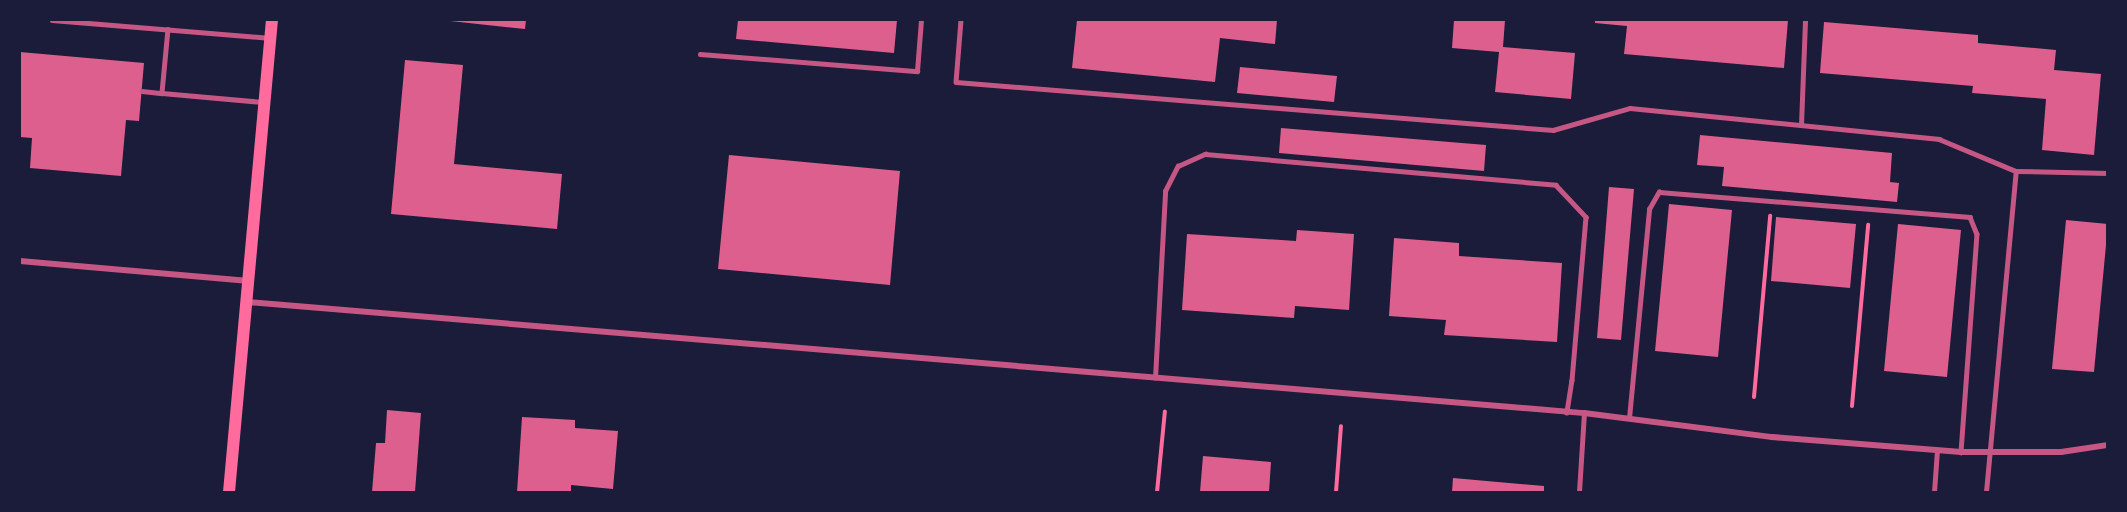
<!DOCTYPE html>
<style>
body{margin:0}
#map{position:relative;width:2127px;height:512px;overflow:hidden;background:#1b1b3a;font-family:"PT Sans",sans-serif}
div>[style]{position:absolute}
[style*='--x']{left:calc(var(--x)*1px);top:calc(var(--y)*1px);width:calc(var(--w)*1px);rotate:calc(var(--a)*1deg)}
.building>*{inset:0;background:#dd5f8e}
.path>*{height:4px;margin:-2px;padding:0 2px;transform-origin:2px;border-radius:2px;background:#ff6b9d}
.service>*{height:4.5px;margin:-2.25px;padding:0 2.25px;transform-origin:2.25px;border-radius:2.25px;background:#c65784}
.minor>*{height:6px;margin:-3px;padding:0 3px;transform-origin:3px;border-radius:3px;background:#c65784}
.secondary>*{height:12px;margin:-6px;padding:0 6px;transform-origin:6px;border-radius:6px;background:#ff6b9d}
span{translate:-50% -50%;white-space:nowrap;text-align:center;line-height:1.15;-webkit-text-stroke:6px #1b1b3a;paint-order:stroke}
.frame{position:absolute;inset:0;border:21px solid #1b1b3a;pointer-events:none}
</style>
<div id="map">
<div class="building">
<i style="clip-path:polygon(441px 20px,526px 20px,525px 29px)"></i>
<i style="clip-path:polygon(738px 20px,897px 20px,894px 53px,736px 39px)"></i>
<i style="clip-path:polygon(1077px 20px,1277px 20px,1275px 44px,1220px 38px,1215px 82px,1072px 68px)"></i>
<i style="clip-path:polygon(1454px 20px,1505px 20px,1503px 47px,1575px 53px,1571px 99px,1495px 92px,1499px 52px,1452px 48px)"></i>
<i style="clip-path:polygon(1595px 20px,1788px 20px,1784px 68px,1624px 54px,1627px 26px,1595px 23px)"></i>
<i style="clip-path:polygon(1824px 22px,1978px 35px,1978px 43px,2056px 50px,2054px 70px,2101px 74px,2094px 155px,2042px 150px,2046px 99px,1972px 93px,1973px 86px,1820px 73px)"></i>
<i style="clip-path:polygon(20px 52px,144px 63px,139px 121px,126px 120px,121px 176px,30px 168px,32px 138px,20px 137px)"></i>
<i style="clip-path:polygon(405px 60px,463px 65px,454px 164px,562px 174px,557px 229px,391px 214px)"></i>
<i style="clip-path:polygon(1240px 67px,1337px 76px,1334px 102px,1237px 93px)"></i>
<i style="clip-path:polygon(1281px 128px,1486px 145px,1484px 171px,1279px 153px)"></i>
<i style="clip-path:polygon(1700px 135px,1892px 153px,1890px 182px,1899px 183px,1897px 202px,1722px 186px,1724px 167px,1697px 165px)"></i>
<i style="clip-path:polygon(729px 155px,900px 171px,890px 285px,718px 269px)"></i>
<i style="clip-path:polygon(1609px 187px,1634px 189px,1621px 340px,1597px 338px)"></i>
<i style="clip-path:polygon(1669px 204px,1732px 210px,1718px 357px,1655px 351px)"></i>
<i style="clip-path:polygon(1776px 217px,1856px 224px,1850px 288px,1771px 281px)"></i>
<i style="clip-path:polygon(2066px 220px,2108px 224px,2094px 372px,2052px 369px)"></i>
<i style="clip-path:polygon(1898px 224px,1961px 230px,1947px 377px,1884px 371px)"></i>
<i style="clip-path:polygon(1297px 230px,1354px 234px,1349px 310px,1295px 306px,1294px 318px,1182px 310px,1187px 234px,1296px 241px)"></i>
<i style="clip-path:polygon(1394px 238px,1459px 243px,1459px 256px,1562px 263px,1557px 342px,1444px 335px,1446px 320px,1389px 316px)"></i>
<i style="clip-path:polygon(387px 410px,421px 413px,415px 492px,372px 492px,376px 443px,385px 443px)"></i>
<i style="clip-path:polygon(522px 417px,575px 420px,575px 428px,618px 431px,613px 489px,571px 485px,571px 492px,517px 492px)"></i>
<i style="clip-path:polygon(1203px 456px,1271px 462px,1269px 492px,1200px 492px)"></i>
<i style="clip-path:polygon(1453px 478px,1544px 486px,1544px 492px,1452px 492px)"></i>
</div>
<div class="path">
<i style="--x:1754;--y:397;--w:182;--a:-84.9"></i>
<i style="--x:1852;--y:406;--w:182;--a:-84.9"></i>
<i style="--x:1157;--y:492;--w:81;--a:-84.4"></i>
<i style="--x:1336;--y:492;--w:66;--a:-85.7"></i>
</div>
<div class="service">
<i style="--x:52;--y:20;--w:219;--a:4.7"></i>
<i style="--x:961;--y:20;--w:62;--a:94.6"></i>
<i style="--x:956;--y:82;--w:599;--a:4.6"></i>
<i style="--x:1553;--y:130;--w:80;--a:-15.9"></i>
<i style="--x:1630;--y:108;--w:311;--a:5.7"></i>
<i style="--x:1939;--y:139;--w:83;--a:22.6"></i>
<i style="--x:2016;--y:171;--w:92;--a:1.2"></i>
<i style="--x:168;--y:29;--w:64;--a:95.4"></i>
<i style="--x:162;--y:93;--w:101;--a:5.1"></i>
<i style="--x:700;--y:54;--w:218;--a:4.5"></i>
<i style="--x:917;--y:71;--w:51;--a:-85.5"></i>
<i style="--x:142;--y:91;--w:20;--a:6"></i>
<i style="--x:1801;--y:125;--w:105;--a:-87.8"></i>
<i style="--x:1155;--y:378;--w:187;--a:-86.9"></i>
<i style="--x:1165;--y:191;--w:28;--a:-63"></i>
<i style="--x:1178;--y:166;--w:30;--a:-24"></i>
<i style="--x:1205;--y:154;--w:352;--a:5"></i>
<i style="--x:1556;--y:185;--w:44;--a:46.8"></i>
<i style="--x:1586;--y:217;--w:164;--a:94.9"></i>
<i style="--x:1572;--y:380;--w:33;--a:99"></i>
<i style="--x:1629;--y:418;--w:210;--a:-84.5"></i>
<i style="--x:1649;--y:209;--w:20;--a:-60"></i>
<i style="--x:1659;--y:192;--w:312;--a:4.6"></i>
<i style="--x:1970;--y:217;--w:18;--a:68"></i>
<i style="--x:1977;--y:234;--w:219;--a:94.2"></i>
<i style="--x:1579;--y:492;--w:79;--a:-86.4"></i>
<i style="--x:1934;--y:492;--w:42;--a:-85.9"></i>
<i style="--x:1986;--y:492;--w:322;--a:-84.7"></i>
</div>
<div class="minor">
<i style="--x:20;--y:261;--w:230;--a:5"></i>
<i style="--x:247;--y:302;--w:1342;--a:4.75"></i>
<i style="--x:1584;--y:413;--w:190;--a:7.3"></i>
<i style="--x:1772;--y:437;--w:190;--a:4.5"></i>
<i style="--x:1961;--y:452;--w:100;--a:0"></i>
<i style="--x:2061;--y:452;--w:48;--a:-8.5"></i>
</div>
<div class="secondary">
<i style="--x:229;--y:492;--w:474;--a:-84.8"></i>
</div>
<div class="frame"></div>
</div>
